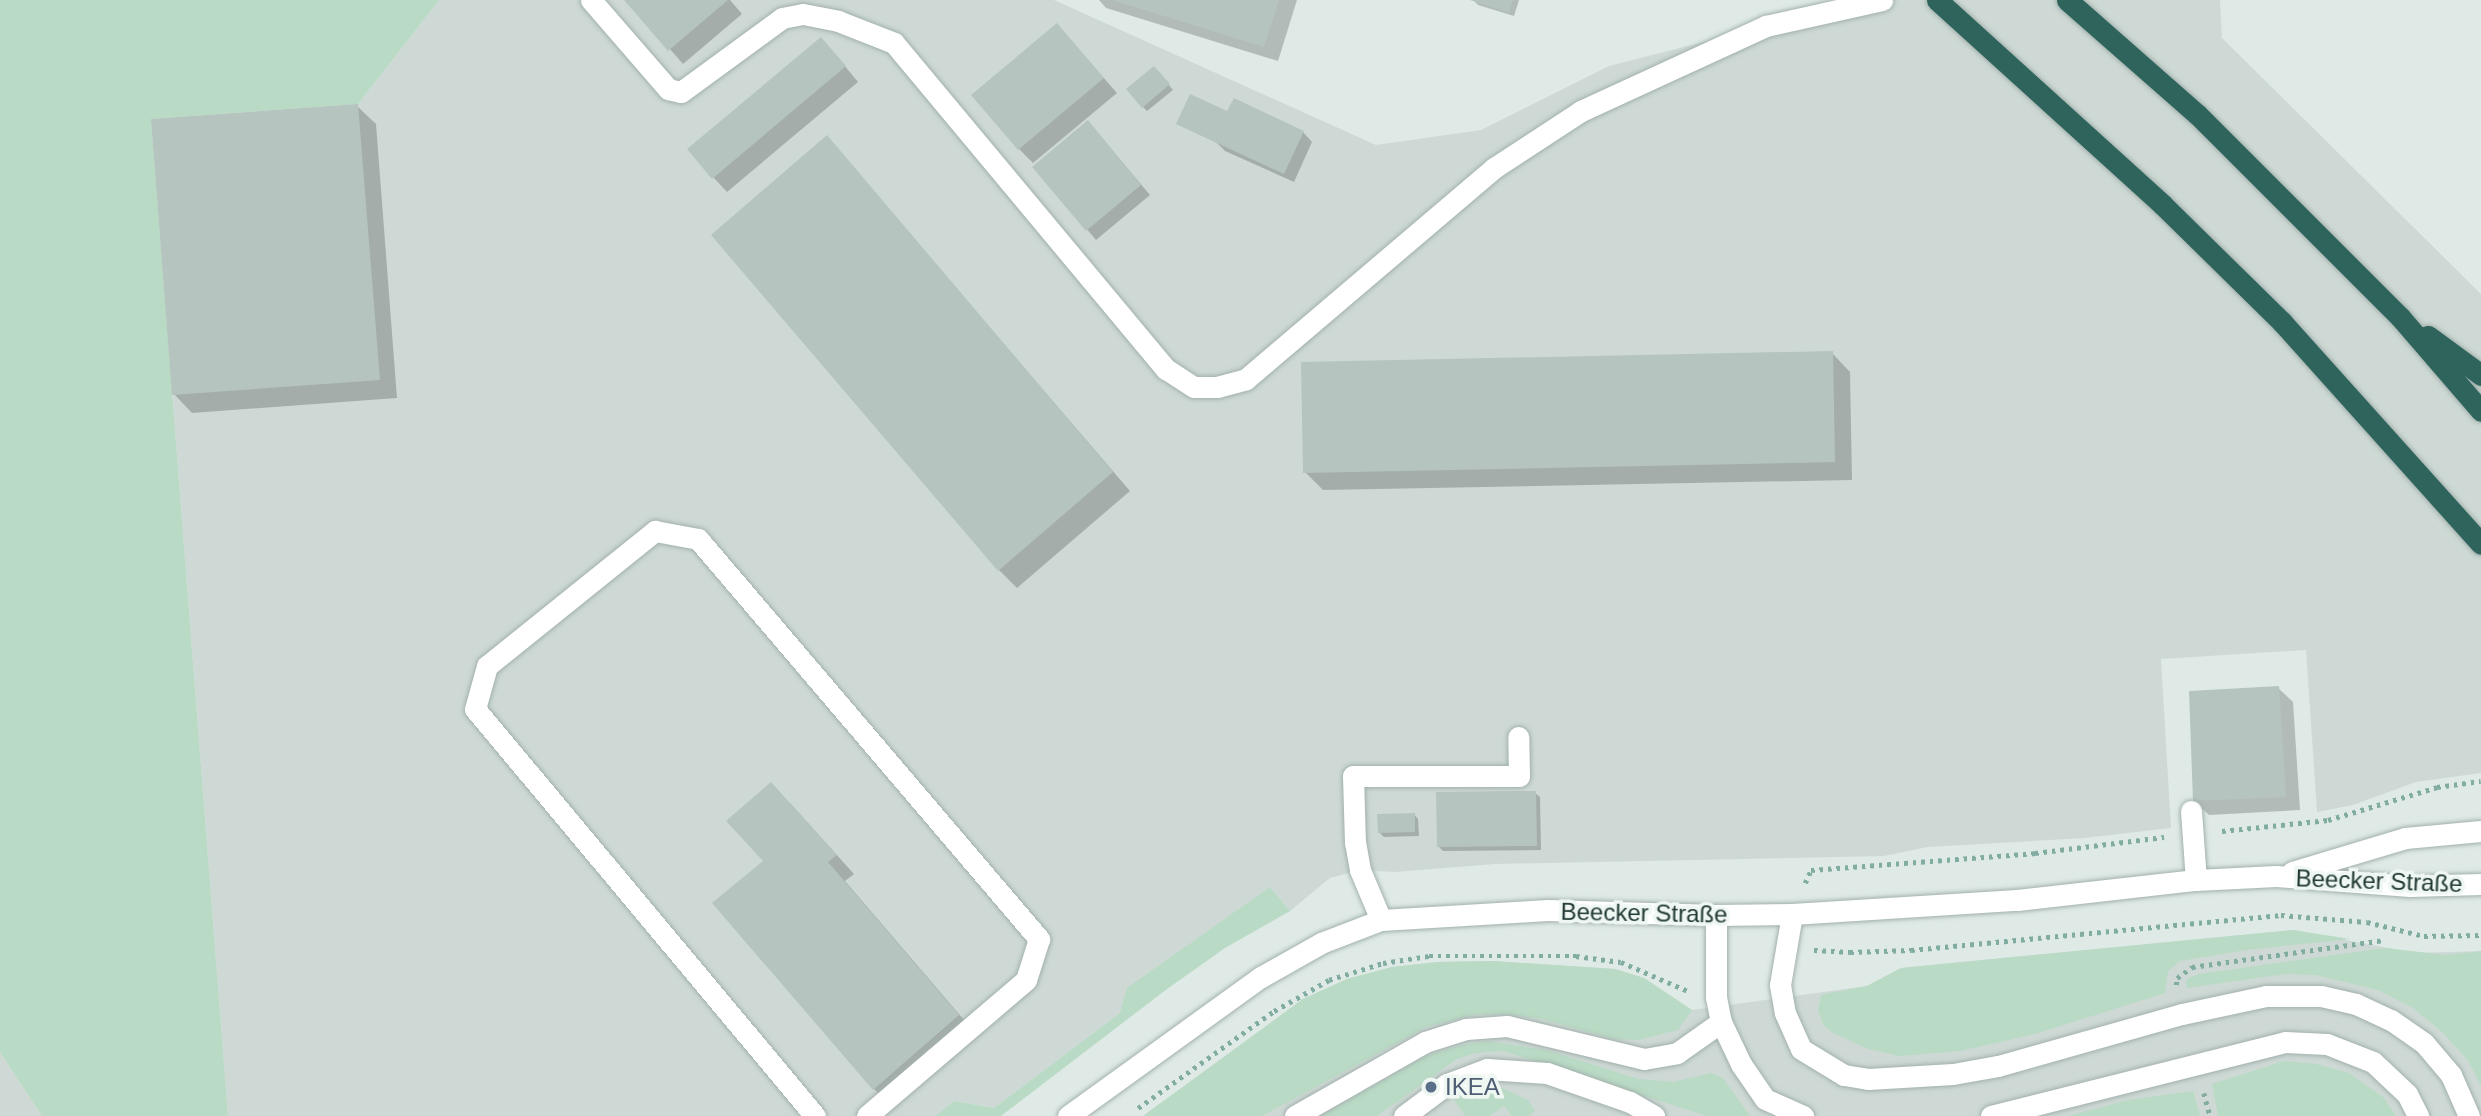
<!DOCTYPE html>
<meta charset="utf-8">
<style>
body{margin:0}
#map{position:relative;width:2481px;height:1116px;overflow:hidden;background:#dfeae6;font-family:Arial,sans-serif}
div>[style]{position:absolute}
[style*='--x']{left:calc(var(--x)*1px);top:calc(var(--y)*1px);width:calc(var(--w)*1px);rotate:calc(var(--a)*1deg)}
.built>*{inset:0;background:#ced9d5}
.green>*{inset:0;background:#b9dac4}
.shadow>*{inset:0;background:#0003}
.building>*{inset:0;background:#b5c4bf}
.path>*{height:4.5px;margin-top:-2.25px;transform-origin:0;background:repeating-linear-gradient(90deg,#81aca1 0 3.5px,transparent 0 8.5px)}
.roads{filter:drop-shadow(0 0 2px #a2b1ad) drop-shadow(0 0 2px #a2b1ad)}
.minor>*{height:21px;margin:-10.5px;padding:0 10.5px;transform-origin:10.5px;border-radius:10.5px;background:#fff}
.highway>*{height:21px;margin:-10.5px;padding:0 10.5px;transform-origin:10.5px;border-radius:10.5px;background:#2e645c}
.dots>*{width:19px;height:19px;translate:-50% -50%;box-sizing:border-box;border:4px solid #eff7f3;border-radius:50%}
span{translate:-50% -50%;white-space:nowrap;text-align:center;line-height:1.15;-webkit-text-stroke:7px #eff7f3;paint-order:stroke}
.street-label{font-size:24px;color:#213934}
.service-label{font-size:24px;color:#4e5e75}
.left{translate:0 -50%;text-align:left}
</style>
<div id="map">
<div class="built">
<i style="clip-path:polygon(439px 0,1054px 0,1376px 145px,1481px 130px,1609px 66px,1868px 0,2220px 0,2222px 38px,2481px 294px,2481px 773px,2416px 782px,2353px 805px,2317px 812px,2306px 650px,2161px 659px,2171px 828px,2084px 838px,1928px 847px,1884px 856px,1495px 864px,1395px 872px,1360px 870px,1330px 878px,1290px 911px,1270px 887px,1120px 1013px,994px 1108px,956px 1101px,935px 1116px,228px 1116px,151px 119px,358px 104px)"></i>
<i style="clip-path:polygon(2293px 930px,2414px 953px,2481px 951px,2481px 1116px,1143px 1116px,1303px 999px,1347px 979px,1392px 967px,1438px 962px,1492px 961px,1615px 969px,1644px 978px,1692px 1010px,1867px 986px,1901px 968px)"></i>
<i style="clip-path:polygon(0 1052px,42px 1116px,0 1116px)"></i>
</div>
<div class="green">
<i style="clip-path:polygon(0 0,439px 0,358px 104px,151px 119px,228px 1116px,42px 1116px,0 1052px)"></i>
<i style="clip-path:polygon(1270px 887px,1290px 911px,1225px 948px,1167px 989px,1001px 1116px,935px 1116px,955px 1101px,994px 1108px,1120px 1013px,1127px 988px)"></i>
<i style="clip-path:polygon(2293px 930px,2350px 939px,2246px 950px,2180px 961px,2168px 971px,2165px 993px,2035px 1034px,1960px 1051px,1900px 1056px,1868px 1049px,1833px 1033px,1823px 1025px,1818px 1010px,1821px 995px,1867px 986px,1901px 968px)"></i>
<i style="clip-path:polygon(2385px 948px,2446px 955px,2481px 951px,2481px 1086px,2467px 1059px,2442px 1032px,2413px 1008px,2378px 990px,2315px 975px,2286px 974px,2187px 988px,2186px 983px,2188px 978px,2199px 974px)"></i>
<i style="clip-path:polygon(1492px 961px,1615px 969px,1644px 978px,1692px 1010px,1678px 1030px,1639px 1040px,1614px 1039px,1542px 1019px,1506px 1014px,1473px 1015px,1426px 1027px,1262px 1116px,1143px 1116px,1303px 999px,1347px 979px,1392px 967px,1438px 962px)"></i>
<i style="clip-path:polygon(1487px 1041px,1546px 1050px,1639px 1079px,1673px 1082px,1711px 1073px,1723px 1078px,1750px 1116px,1707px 1116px,1503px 1051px,1476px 1053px,1457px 1059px,1377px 1116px,1321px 1116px,1426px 1056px,1459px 1046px)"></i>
<i style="clip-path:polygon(2284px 1061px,2316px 1064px,2349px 1073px,2383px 1097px,2396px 1116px,2218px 1116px,2212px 1084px)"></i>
<i style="clip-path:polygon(1502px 1088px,1528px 1100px,1535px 1111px,1528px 1116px,1512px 1116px,1504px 1106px,1489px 1116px,1465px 1116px,1454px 1100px,1470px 1091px)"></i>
<i style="clip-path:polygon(2193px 1091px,2200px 1116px,2068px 1116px,2129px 1100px)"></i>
</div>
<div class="shadow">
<i style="clip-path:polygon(627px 0,730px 0,742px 14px,683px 64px)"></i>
<i style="clip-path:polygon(1099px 0,1297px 0,1278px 61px,1106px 8px)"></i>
<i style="clip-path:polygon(1519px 0,1514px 16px,1478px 5px,1474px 1px)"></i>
<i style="clip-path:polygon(1057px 25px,1117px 93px,1033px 163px,1019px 149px)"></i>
<i style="clip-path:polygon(835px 54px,858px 82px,727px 192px,713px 177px)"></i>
<i style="clip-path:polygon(1158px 72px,1173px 90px,1147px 111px,1143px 107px)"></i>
<i style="clip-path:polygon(357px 106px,376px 124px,397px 398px,192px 413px,174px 394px)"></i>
<i style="clip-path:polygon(1226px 113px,1303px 132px,1312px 142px,1294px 182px,1225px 151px,1217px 143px,1179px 124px)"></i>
<i style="clip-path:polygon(1097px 132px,1150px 195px,1096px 240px,1035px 167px)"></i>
<i style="clip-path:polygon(827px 138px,1130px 491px,1017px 588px,999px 570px)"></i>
<i style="clip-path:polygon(1832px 353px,1850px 372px,1852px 480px,1323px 490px,1305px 472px)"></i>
<i style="clip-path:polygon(2278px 688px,2293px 702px,2300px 810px,2209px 815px,2194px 801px)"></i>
<i style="clip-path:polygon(1535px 793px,1540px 797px,1541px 850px,1443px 851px,1439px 847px)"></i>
<i style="clip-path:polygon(790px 803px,854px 874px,845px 881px,976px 1034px,893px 1107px,874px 1089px,765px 862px)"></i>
<i style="clip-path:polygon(1414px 814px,1418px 819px,1419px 836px,1384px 837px,1379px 832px)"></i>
</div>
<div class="building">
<i style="clip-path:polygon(624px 0,728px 0,668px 51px)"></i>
<i style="clip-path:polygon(1112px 0,1279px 0,1264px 47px)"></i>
<i style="clip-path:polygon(1470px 0,1513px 0,1509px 13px)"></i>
<i style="clip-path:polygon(1057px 23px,1104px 78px,1018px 150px,971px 95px)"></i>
<i style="clip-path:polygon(821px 37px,846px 66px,712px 179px,687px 149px)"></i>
<i style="clip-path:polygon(1154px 66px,1170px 84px,1142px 108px,1126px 89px)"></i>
<i style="clip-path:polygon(1190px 94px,1227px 111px,1234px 98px,1304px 131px,1284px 174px,1176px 124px)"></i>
<i style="clip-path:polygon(358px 104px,380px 380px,172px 395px,151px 119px)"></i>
<i style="clip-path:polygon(1088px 120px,1141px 185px,1086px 231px,1032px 167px)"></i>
<i style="clip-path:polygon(827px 135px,1113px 472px,998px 571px,711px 235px)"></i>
<i style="clip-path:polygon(1833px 351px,1835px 462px,1303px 473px,1301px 362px)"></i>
<i style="clip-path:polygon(2279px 686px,2286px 797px,2193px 801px,2189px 691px)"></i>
<i style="clip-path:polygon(771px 782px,837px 855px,828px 862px,959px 1015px,873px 1090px,712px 903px,763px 861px,726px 821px)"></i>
<i style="clip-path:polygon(1536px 791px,1537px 846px,1437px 847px,1436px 792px)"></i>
<i style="clip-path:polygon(1415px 813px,1415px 832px,1378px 833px,1377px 814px)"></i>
</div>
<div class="path">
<i style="--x:2222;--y:831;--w:107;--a:-5.9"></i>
<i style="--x:2328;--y:820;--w:114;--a:-16.8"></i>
<i style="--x:2437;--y:787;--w:44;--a:-7.8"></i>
<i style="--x:1805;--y:883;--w:14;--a:-65"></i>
<i style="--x:1811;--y:870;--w:225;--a:-4.3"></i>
<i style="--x:2035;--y:853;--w:130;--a:-7.1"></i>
<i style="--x:1814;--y:950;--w:36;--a:3"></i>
<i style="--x:1850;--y:952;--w:61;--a:-1.9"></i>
<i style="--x:1911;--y:950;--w:372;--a:-5.4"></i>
<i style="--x:2281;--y:915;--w:86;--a:4.7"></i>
<i style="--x:2367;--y:922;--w:59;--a:13.8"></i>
<i style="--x:2424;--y:936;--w:57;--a:-1"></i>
<i style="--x:2176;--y:985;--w:7;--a:-82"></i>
<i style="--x:2177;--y:978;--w:19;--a:-36"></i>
<i style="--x:2192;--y:967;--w:194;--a:-8"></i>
<i style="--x:2204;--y:1093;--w:24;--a:75"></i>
<i style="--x:1138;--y:1108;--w:167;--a:-35.5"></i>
<i style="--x:1274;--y:1011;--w:63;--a:-29.4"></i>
<i style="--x:1329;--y:980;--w:57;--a:-17.5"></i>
<i style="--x:1383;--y:963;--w:47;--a:-8.7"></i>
<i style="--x:1429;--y:956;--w:147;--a:0"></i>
<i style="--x:1576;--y:956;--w:45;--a:7.6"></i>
<i style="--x:1621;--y:962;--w:73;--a:23.4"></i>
</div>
<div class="roads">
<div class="minor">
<i style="--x:591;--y:0;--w:118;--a:49.1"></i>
<i style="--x:668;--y:89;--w:13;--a:13"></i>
<i style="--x:681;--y:92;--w:125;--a:-36.2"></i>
<i style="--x:782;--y:18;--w:21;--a:-11"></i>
<i style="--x:803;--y:14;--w:36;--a:11"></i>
<i style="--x:838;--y:21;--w:60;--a:21.4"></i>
<i style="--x:894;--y:43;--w:425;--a:50.2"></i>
<i style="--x:1166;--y:369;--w:33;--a:33"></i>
<i style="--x:1194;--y:387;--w:23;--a:0"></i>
<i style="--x:1217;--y:387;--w:30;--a:-15"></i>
<i style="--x:1246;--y:379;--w:326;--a:-40.4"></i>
<i style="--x:1494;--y:168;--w:104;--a:-33.2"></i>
<i style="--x:1581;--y:111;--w:204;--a:-24.7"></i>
<i style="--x:1766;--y:26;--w:119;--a:-12.6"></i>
<i style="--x:2191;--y:811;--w:69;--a:85.9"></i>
<i style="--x:2292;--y:872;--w:118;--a:-16.7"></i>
<i style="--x:2405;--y:838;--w:76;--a:-5.3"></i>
<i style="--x:1792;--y:914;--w:72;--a:99.6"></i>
<i style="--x:1780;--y:985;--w:28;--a:80"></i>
<i style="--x:1785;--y:1013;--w:39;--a:66"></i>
<i style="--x:1801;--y:1049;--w:50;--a:31.2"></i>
<i style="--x:1844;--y:1075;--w:24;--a:9"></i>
<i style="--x:1868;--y:1079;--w:85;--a:-3.4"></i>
<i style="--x:1953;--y:1074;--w:46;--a:-10.1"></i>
<i style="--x:1998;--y:1066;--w:191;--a:-15.8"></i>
<i style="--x:2182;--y:1014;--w:86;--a:-12.1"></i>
<i style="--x:2266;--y:996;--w:55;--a:0"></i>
<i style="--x:2321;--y:996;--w:36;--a:13"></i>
<i style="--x:2356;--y:1004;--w:38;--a:25"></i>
<i style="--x:2391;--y:1020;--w:40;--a:34.9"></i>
<i style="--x:2424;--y:1043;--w:42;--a:49.8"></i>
<i style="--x:2451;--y:1075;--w:45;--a:66.3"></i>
<i style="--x:1716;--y:915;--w:82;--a:90"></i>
<i style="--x:1716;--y:997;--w:25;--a:79"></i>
<i style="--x:1721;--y:1022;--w:47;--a:64.5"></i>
<i style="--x:1741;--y:1064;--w:42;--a:55.6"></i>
<i style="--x:1765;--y:1099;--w:42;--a:24.1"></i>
<i style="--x:1381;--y:920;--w:54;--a:-112.8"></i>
<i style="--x:1360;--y:870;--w:27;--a:-100"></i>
<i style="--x:1355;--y:843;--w:67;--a:-91.7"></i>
<i style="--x:1353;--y:776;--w:166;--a:0"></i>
<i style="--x:1519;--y:776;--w:39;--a:-91"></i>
<i style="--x:815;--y:1116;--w:530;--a:-129.87"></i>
<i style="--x:475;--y:709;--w:45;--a:-74.4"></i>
<i style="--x:487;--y:666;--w:216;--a:-38.8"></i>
<i style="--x:655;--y:531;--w:44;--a:10.5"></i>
<i style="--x:698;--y:539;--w:526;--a:49.55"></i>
<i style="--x:1039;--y:939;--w:43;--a:107.6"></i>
<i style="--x:1026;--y:980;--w:209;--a:139.5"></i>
<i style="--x:1068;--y:1116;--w:238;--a:-35.8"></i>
<i style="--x:1261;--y:977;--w:69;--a:-29.5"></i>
<i style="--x:1321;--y:943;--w:64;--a:-21"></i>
<i style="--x:1381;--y:920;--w:167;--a:-3.4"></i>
<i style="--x:1548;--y:910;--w:168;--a:1.7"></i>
<i style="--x:1716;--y:915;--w:76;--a:-0.8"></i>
<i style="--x:1792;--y:914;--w:225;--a:-3.6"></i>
<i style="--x:2017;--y:900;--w:180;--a:-6.4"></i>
<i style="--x:2196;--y:880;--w:80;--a:-2.9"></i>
<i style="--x:2276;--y:876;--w:134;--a:4.3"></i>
<i style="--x:2410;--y:886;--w:71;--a:-1.6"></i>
<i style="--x:1295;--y:1116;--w:150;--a:-29.6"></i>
<i style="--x:1425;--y:1042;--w:43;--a:-17.6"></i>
<i style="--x:1466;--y:1029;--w:41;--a:-4.2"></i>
<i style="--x:1507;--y:1026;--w:141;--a:13.5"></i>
<i style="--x:1644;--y:1059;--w:34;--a:-10"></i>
<i style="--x:1677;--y:1053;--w:54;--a:-35.2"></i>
<i style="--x:1404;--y:1116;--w:54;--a:-36.7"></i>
<i style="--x:1447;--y:1084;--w:43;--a:-20.6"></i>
<i style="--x:1487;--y:1069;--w:60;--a:3.8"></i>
<i style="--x:1547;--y:1073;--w:88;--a:19.3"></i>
<i style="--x:1630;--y:1102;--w:28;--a:30"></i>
<i style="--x:1991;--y:1116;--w:303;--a:-14.1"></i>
<i style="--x:2285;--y:1042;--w:42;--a:2.7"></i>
<i style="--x:2327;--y:1044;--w:49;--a:21.4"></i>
<i style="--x:2373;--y:1062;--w:47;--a:43.3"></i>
<i style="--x:2407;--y:1094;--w:25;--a:63"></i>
</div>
<div class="highway">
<i style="--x:1937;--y:0;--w:305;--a:42.2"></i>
<i style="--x:2163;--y:205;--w:167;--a:44.5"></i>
<i style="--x:2282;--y:322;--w:298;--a:48.1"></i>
<i style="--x:2067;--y:0;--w:174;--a:41.3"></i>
<i style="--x:2198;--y:115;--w:286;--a:45"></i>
<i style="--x:2400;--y:317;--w:124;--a:49.2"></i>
<i style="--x:2428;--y:336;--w:66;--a:36.3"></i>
</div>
</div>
<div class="dots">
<i style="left:1431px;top:1087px;background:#5c6f8a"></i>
</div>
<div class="street-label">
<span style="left:2379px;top:881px;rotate:2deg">Beecker Straße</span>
<span style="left:1644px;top:913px;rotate:1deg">Beecker Straße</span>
</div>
<div class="service-label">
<span class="left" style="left:1445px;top:1087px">IKEA</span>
</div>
</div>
